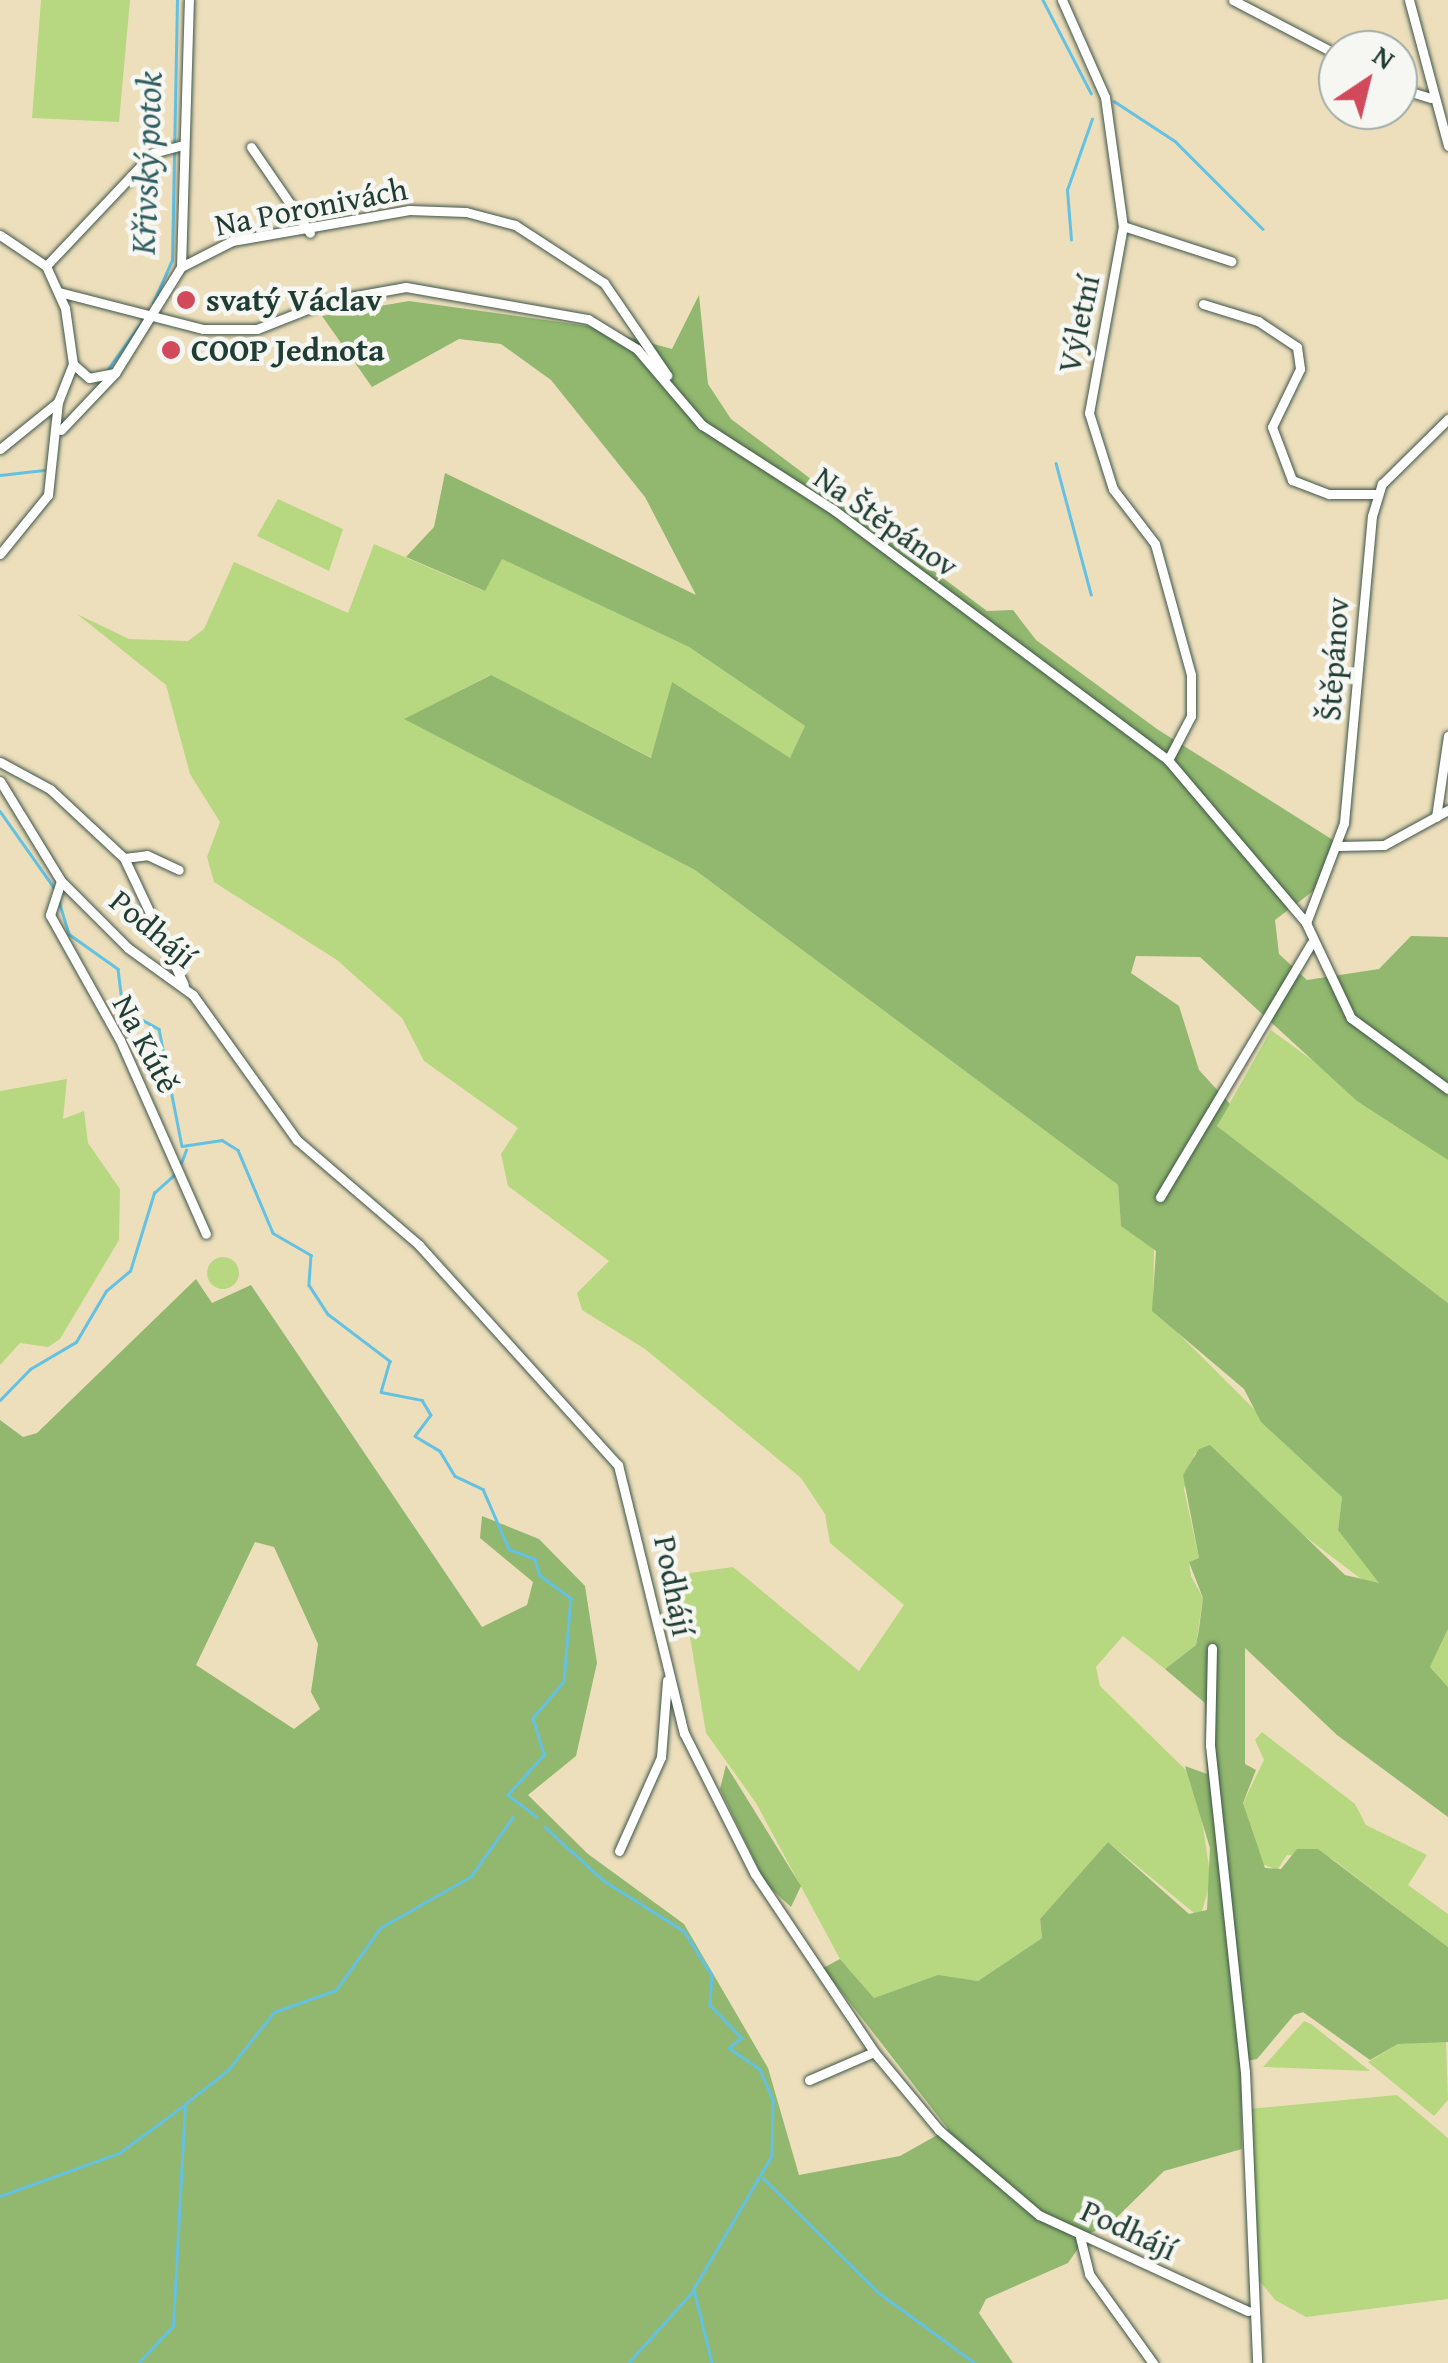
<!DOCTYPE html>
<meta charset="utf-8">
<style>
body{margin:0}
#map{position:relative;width:1448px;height:2363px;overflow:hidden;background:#eddfbc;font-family:"Gentium Book Plus",serif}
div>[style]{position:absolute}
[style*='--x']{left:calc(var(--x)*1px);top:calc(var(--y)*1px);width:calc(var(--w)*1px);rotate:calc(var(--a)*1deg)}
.green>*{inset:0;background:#b7d880}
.round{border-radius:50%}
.forest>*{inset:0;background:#91b86e}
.stream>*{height:2.5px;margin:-1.25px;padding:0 1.25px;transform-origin:1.25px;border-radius:1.25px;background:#64c1e2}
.roads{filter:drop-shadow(0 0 2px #3e5548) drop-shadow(0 0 2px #3e5548)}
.minor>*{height:9px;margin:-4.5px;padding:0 4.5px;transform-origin:4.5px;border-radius:4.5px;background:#fff}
.dots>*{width:28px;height:28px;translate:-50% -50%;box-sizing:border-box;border:5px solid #f6f6f2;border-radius:50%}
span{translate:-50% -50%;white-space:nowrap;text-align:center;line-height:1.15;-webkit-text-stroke:9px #f6f6f2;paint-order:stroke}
.street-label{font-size:32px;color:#1f3d34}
.poi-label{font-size:32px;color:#1f3d34;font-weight:700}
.left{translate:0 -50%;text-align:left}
.water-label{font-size:35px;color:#305e60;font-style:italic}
.north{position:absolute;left:1318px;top:30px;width:100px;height:100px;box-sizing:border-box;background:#f6f6f2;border:2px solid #a0aca6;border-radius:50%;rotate:35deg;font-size:28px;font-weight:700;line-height:40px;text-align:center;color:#1f3d34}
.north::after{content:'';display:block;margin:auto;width:35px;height:45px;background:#d1495b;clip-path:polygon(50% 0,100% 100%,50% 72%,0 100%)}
</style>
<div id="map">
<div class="green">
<i style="clip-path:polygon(41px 0,130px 0,119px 122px,32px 118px)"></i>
<i style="clip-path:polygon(278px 499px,343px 529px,329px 571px,257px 536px)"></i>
<i style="clip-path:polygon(374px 544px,484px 591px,501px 558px,689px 647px,805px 726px,790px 759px,672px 683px,652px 758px,490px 675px,405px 719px,695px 870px,1118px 1185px,1121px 1225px,1154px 1249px,1153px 1308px,1342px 1497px,1338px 1529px,1379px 1581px,1373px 1588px,1195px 1453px,1184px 1489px,1199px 1558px,1189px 1562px,1191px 1576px,1203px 1598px,1196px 1645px,1165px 1669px,1123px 1636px,1096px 1667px,1100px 1686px,1196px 1780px,1211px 1880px,1200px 1918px,1108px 1842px,1040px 1919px,1042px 1938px,978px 1981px,938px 1976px,874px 1998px,840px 1959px,756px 1803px,706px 1733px,687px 1619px,672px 1590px,690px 1573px,733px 1567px,859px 1671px,904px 1605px,830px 1543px,825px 1514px,801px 1478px,645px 1349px,582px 1310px,577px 1293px,609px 1261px,508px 1186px,501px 1154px,518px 1128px,424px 1061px,402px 1018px,337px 960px,214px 882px,207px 857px,220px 822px,190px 774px,166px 685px,77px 614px,129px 639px,188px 641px,204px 629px,234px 562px,348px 613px)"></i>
<i style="clip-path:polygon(1271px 1030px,1448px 1160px,1448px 1303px,1217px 1126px)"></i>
<i style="clip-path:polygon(67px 1079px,63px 1119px,84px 1111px,88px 1143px,120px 1189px,119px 1240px,60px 1339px,48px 1347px,20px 1343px,0 1365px,0 1091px)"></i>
<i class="round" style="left:207px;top:1257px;width:32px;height:32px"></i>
<i style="clip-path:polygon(1448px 1629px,1448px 1687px,1430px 1667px)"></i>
<i style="clip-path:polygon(1262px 1732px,1355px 1804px,1366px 1825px,1427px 1855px,1408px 1885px,1448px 1914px,1448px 1947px,1331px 1858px,1287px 1855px,1277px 1870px,1260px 1863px,1243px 1803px,1264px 1760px,1255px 1740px)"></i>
<i style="clip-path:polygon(1304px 2021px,1311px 2024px,1370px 2071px,1263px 2067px)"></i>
<i style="clip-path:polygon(1446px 2041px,1448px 2100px,1434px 2116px,1368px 2062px,1398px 2044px)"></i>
<i style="clip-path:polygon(1397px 2095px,1448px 2138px,1448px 2299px,1306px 2317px,1275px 2300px,1254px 2274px,1249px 2109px)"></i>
</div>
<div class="forest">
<i style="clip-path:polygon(evenodd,699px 295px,708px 384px,731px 419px,987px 611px,1013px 610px,1036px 640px,1157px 729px,1333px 840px,1329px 879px,1275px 920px,1279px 954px,1307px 980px,1379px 969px,1411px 936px,1448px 937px,1448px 1160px,1357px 1101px,1200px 957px,1136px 956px,1131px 973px,1179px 1006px,1199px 1070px,1230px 1104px,1217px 1126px,1448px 1303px,1448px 1629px,1430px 1667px,1448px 1687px,1448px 1817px,1337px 1735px,1245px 1648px,1245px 1764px,1256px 1770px,1243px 1803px,1265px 1868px,1281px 1869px,1297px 1849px,1318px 1849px,1448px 1947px,1448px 2042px,1398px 2044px,1370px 2060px,1303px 2012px,1294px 2015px,1257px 2059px,1241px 2062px,1242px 2149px,1164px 2171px,1109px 2225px,1088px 2234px,1068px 2263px,986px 2299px,979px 2313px,1013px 2363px,0 2363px,0 1420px,23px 1437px,37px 1433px,196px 1279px,212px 1303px,251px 1285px,482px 1627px,527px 1605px,533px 1582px,480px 1538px,482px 1516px,539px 1539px,585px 1586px,597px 1663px,576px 1756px,528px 1795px,588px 1854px,684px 1924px,768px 2068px,799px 2175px,900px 2156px,948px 2129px,823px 1968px,840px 1959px,874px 1998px,938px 1975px,978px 1981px,1042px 1938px,1040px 1919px,1108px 1842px,1189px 1914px,1207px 1910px,1210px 1848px,1185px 1766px,1207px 1774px,1205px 1703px,1165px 1669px,1196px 1645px,1199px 1629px,1203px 1598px,1189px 1562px,1199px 1558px,1183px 1475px,1199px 1449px,1210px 1445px,1345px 1575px,1379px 1583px,1338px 1530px,1342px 1497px,1261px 1422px,1244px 1389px,1152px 1311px,1156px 1251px,1121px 1226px,1118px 1185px,695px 870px,404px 719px,491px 675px,651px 758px,672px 682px,790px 758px,805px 726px,689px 647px,502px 559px,485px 591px,406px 557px,434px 527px,445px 473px,696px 595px,645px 497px,551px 380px,501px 344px,459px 339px,372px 387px,322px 316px,409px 301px,588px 326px,672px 349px,699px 295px,255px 1542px,274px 1547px,318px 1644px,311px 1692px,320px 1709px,294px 1729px,196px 1665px,255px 1542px)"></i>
<i style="clip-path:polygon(726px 1765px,801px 1886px,791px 1907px,766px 1884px,720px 1789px)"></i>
</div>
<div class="stream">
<i style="--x:1043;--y:0;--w:105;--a:62.7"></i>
<i style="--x:1114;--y:101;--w:73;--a:33.3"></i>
<i style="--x:1175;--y:141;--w:124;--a:45"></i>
<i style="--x:1071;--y:240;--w:50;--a:-94.6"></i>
<i style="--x:1067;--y:190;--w:75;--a:-70.6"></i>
<i style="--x:153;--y:303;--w:47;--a:-66.2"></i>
<i style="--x:172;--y:260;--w:260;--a:-88.9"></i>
<i style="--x:108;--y:369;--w:57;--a:-54.3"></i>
<i style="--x:1056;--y:463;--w:136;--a:75"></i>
<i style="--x:0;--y:475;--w:44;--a:-6.5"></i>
<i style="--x:0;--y:811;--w:95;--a:54.8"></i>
<i style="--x:59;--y:901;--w:34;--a:73"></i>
<i style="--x:69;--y:934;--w:60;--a:35.5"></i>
<i style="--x:118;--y:969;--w:40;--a:82.9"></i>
<i style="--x:123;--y:1009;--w:41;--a:29.1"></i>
<i style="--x:159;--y:1029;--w:119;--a:78.9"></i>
<i style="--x:182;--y:1146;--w:40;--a:-8.5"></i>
<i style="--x:222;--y:1140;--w:19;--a:32"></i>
<i style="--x:238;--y:1150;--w:90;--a:67.1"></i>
<i style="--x:273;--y:1233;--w:44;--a:30.1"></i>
<i style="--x:311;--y:1255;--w:30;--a:94"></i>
<i style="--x:309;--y:1285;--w:35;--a:57"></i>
<i style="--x:328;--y:1314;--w:78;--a:37.2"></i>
<i style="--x:390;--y:1361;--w:32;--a:106"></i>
<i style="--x:381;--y:1392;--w:42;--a:11"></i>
<i style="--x:422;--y:1400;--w:17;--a:59"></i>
<i style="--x:431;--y:1415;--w:26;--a:127"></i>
<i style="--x:415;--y:1436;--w:29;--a:31"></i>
<i style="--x:440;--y:1451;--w:29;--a:59"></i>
<i style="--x:455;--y:1476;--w:31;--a:25"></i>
<i style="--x:483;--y:1489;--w:65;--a:66.6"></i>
<i style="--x:509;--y:1549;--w:28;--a:21"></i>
<i style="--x:535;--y:1559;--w:17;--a:73"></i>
<i style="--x:540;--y:1575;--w:39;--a:37"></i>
<i style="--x:571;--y:1598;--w:84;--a:94.8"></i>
<i style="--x:564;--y:1682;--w:48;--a:130.7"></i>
<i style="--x:533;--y:1718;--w:39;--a:73"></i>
<i style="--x:544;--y:1755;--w:54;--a:132"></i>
<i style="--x:508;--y:1795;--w:36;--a:37"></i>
<i style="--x:181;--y:1163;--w:14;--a:-69"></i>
<i style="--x:0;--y:1400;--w:43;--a:-45.9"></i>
<i style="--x:30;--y:1369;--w:53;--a:-30.4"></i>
<i style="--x:76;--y:1342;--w:59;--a:-59.5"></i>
<i style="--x:106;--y:1291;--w:31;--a:-40"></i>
<i style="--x:130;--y:1271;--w:82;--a:-72.9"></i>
<i style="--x:154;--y:1193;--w:28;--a:-42"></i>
<i style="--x:545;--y:1827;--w:79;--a:42.4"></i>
<i style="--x:603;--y:1880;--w:96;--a:32.2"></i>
<i style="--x:684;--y:1931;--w:52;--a:57.5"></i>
<i style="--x:712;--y:1975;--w:30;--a:94"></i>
<i style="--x:710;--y:2005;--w:46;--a:45.9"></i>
<i style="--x:742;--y:2038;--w:16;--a:142"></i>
<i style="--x:729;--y:2048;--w:37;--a:34"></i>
<i style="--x:760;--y:2069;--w:34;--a:67"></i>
<i style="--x:773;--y:2100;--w:56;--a:91"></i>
<i style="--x:772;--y:2156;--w:154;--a:120.4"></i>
<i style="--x:694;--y:2289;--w:76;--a:76.3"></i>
<i style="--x:763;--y:2178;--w:162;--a:44.7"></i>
<i style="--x:878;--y:2292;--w:120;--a:36.2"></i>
<i style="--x:0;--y:2196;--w:127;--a:-19.9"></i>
<i style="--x:119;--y:2153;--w:81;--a:-36.4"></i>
<i style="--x:138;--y:2363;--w:51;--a:-46.6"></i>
<i style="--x:173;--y:2326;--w:222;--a:-86.9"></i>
<i style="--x:185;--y:2104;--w:55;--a:-38.3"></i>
<i style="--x:228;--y:2070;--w:74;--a:-51.6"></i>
<i style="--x:274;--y:2012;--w:66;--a:-19.5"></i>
<i style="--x:336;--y:1990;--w:76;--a:-54.6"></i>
<i style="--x:380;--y:1928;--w:105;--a:-29.7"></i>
<i style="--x:471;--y:1876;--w:72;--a:-54.6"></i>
<i style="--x:628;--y:2363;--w:98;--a:-47.9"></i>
</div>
<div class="roads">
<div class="minor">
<i style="--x:1062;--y:0;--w:106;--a:66.1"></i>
<i style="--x:1105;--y:97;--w:130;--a:82.1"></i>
<i style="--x:1123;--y:226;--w:190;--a:100.3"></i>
<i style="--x:1089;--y:413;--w:80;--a:72.5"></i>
<i style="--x:1113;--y:489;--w:69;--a:52.6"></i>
<i style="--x:1155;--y:544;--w:136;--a:74.6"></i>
<i style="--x:1191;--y:675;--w:41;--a:90"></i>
<i style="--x:1191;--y:716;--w:50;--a:117.6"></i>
<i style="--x:1233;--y:0;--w:119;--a:27.6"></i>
<i style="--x:1409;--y:0;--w:151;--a:75"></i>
<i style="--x:1398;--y:88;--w:34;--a:17"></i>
<i style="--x:251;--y:147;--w:104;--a:55.5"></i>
<i style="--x:1123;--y:226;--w:114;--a:18"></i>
<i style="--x:0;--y:235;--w:55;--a:34"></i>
<i style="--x:46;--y:266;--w:46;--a:65.7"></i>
<i style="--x:65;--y:308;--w:57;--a:81.9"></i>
<i style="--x:46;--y:266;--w:156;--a:-46.6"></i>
<i style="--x:153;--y:153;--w:28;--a:-15"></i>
<i style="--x:181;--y:267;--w:57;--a:-27"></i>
<i style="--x:232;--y:241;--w:180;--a:-9.9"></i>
<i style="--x:409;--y:210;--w:57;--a:2"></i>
<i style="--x:466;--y:212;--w:51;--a:14.9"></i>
<i style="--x:515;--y:225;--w:106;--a:33.1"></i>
<i style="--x:604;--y:283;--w:112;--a:55.6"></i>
<i style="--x:59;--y:292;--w:149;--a:14.4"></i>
<i style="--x:203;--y:329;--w:54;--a:0"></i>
<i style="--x:257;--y:329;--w:76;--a:-21.5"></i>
<i style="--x:328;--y:301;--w:79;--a:-10.2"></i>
<i style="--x:406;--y:287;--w:185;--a:10"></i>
<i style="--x:588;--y:319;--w:57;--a:31.5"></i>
<i style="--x:637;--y:349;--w:100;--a:49.5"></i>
<i style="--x:702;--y:425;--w:157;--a:32.8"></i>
<i style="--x:834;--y:510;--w:417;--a:36.8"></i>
<i style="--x:1168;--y:760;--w:214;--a:49.7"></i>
<i style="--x:1306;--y:923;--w:105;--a:64.7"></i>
<i style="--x:1351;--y:1018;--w:120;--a:36.2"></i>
<i style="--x:1203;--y:304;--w:58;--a:17.2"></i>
<i style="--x:1258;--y:321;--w:47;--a:33.7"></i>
<i style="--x:1297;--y:347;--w:22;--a:82"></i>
<i style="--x:1300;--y:369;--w:64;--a:115.8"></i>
<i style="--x:1272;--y:427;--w:57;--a:69.3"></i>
<i style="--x:1292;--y:480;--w:40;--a:21"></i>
<i style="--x:1329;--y:494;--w:49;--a:0"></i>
<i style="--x:73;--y:364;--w:21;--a:41"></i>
<i style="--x:89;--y:378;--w:25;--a:-11"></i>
<i style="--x:61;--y:430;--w:79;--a:-46.5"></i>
<i style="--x:115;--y:373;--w:125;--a:-58.1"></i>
<i style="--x:181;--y:267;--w:267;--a:-88.3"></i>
<i style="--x:0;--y:449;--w:75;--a:-39"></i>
<i style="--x:0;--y:554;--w:76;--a:-50.9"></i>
<i style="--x:48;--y:495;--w:94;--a:-83.9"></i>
<i style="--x:58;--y:402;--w:41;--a:-68.5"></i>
<i style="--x:0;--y:762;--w:57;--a:28.4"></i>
<i style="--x:50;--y:789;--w:101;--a:43"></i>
<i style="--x:124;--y:858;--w:23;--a:-7"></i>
<i style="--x:147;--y:855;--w:35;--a:25"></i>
<i style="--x:0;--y:781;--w:117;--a:58.6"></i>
<i style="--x:61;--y:881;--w:95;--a:45"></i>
<i style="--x:128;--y:948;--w:80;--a:35.9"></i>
<i style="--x:193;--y:995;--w:178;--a:54.4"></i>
<i style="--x:297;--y:1140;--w:161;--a:40.7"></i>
<i style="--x:419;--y:1245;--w:297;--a:47.9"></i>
<i style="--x:618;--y:1465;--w:276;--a:76.2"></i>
<i style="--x:684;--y:1733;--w:158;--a:63.3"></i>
<i style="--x:755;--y:1874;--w:214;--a:56.2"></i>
<i style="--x:874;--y:2052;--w:102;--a:50.2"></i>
<i style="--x:939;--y:2130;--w:131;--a:40.4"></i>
<i style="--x:1039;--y:2215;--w:230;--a:24.7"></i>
<i style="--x:1436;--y:817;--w:82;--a:-81.6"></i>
<i style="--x:1339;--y:846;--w:45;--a:-1.3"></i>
<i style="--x:1384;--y:845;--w:73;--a:-28.7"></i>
<i style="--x:124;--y:858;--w:140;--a:64.7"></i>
<i style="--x:61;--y:881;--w:36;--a:108"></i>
<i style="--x:50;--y:915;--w:143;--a:60.8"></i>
<i style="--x:120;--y:1040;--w:212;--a:66.1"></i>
<i style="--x:1306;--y:923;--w:107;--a:-69.2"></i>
<i style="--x:1344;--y:823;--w:308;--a:-84.8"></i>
<i style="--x:1372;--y:516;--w:34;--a:-73"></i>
<i style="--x:1382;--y:484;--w:93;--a:-44.6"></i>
<i style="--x:1160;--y:1197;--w:295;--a:-59.2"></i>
<i style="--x:1212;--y:1648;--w:97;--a:91.2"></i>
<i style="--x:1210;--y:1745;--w:329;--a:83.9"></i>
<i style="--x:1245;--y:2072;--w:291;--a:87.6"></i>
<i style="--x:619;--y:1851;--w:103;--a:-65.9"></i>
<i style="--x:661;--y:1757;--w:77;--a:-85.5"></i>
<i style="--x:809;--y:2080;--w:71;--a:-23.3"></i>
<i style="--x:1080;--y:2237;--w:38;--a:76"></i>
<i style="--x:1089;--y:2274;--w:110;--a:54.3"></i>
</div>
</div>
<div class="dots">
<i style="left:186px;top:300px;background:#d1495b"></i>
<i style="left:171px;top:350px;background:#d1495b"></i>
</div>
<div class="street-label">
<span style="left:311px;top:207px;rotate:-11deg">Na Poronivách</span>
<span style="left:1079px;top:324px;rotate:-78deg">Výletní</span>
<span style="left:886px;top:522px;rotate:35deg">Na Štěpánov</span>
<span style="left:1334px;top:659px;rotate:-86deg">Štěpánov</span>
<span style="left:153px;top:929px;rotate:40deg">Podhájí</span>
<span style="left:146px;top:1044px;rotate:62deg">Na Kútě</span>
<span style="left:674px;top:1586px;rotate:79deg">Podhájí</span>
<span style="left:1129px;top:2230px;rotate:25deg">Podhájí</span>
</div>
<div class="poi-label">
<span class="left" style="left:206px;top:300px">svatý Václav</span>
<span class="left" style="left:191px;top:350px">COOP Jednota</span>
</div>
<div class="water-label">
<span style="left:146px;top:163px;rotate:-88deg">Křivský potok</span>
</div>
<div class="north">N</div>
</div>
